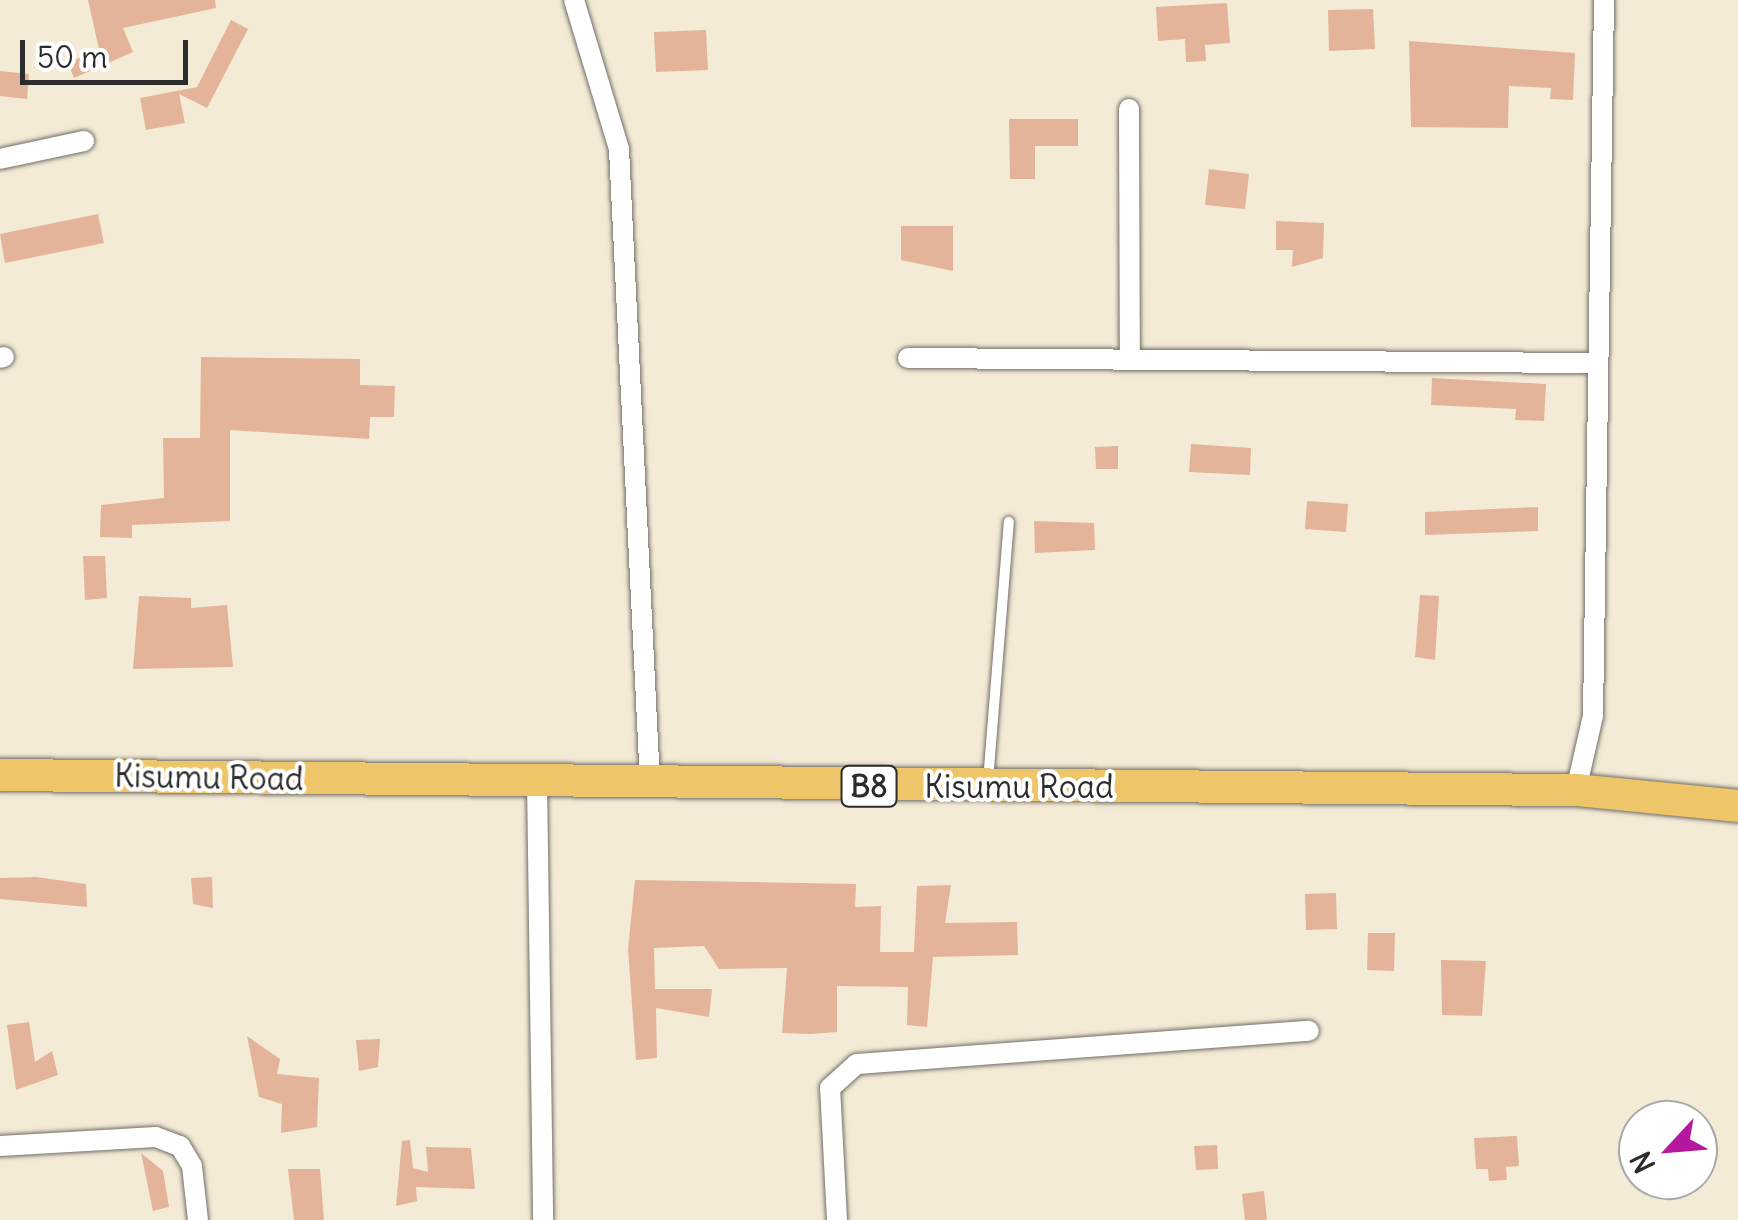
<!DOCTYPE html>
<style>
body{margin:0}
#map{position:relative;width:1738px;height:1220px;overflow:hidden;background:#f4ebd6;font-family:Delius,sans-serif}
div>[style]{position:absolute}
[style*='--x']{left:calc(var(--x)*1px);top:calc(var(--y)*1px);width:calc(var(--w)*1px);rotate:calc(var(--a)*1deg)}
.building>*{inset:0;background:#e3b49a}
.roads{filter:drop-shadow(0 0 2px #716e67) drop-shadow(0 0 2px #716e67)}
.service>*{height:10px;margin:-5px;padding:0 5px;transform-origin:5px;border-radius:5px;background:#fff}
.minor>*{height:20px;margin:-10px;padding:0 10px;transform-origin:10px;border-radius:10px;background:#fff}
.trunk>*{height:32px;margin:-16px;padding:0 16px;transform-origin:16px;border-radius:16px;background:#eec569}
span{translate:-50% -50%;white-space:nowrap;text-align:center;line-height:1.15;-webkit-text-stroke:8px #fff;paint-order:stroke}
.shield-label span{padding:2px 8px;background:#fff;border:2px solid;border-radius:8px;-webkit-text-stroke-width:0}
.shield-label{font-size:30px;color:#2b2b2b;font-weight:700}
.street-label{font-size:32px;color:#2b2b2b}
.north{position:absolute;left:1618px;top:1100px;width:100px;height:100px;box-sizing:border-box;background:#fff;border:2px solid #aaa;border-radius:50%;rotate:244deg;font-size:28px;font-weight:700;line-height:40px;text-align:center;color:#2b2b2b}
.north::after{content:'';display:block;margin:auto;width:35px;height:45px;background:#b5179e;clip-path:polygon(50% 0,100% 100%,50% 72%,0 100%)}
.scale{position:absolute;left:20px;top:40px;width:168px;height:45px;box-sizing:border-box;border:5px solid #2b2b2b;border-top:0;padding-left:12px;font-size:30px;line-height:35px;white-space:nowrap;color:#2b2b2b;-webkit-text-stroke:8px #fff;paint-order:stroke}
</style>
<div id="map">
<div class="building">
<i style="clip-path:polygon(88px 0,215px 0,216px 8px,123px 28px,133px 52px,74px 78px,68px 63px,99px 49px)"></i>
<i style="clip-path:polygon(1227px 3px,1230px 43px,1205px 45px,1206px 61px,1186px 62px,1185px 39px,1158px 41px,1156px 7px)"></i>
<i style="clip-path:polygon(1373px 9px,1375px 49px,1329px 51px,1328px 10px)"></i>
<i style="clip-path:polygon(231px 20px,248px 29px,207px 108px,179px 94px,185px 123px,146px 130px,140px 98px,197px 87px)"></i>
<i style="clip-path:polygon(706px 30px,708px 70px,656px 72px,654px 32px)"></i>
<i style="clip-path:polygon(1409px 41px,1575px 53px,1573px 100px,1550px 99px,1551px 88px,1509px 86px,1508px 128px,1411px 127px)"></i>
<i style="clip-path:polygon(0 71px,29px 74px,27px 99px,0 96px)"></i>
<i style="clip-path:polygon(1009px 119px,1078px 119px,1078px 146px,1035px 146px,1035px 179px,1010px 179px)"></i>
<i style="clip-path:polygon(1209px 169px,1249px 174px,1245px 209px,1205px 205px)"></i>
<i style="clip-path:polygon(98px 214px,104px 243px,5px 263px,0 234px)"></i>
<i style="clip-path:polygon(1276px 221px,1324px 223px,1323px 258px,1292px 267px,1293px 250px,1276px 250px)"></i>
<i style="clip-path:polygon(901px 226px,953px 226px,953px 271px,901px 260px)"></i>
<i style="clip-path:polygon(201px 357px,360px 359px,360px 385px,395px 386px,394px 417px,370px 417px,369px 439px,230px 430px,230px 521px,132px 525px,132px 538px,100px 537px,101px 505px,164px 498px,163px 438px,200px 438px)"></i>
<i style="clip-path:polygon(1432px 378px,1546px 384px,1544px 421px,1515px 420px,1516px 409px,1431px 405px)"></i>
<i style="clip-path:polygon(1191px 444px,1251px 448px,1250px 475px,1189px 472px)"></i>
<i style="clip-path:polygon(1118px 446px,1118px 469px,1096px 469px,1095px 447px)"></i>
<i style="clip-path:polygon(1307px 501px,1348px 504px,1346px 532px,1305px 529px)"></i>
<i style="clip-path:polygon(1538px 507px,1538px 531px,1425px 535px,1425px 512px)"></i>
<i style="clip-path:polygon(1034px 521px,1094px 523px,1095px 550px,1035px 553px)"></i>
<i style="clip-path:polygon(83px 556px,105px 556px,107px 598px,85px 600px)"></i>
<i style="clip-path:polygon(1420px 595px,1439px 596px,1435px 660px,1415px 657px)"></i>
<i style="clip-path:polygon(139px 596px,191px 598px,191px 608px,227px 605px,233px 667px,133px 669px)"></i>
<i style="clip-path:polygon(36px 877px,86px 884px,87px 907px,0 899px,0 878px)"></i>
<i style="clip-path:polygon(212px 877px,213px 908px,193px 904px,191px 878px)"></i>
<i style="clip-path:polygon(635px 880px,856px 884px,855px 907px,881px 906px,880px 952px,914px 952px,917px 886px,951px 885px,945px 923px,1017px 922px,1018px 955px,933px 957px,927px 1027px,907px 1025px,908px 987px,837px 986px,837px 1032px,810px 1034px,782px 1033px,787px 968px,719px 969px,704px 946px,654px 948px,655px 989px,712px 989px,709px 1017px,656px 1008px,657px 1058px,636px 1060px,628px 949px)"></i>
<i style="clip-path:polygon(1336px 893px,1337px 929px,1306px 930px,1305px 894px)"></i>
<i style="clip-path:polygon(1368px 933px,1395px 933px,1394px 971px,1367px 970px)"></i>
<i style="clip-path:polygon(1441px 960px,1486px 961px,1482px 1016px,1442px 1015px)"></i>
<i style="clip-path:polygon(29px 1022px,35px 1062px,52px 1051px,58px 1075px,16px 1090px,7px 1025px)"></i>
<i style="clip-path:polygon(247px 1036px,280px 1059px,277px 1074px,319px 1078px,317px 1127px,281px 1133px,282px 1104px,259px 1097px)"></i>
<i style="clip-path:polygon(380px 1039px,378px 1067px,359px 1071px,356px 1040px)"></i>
<i style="clip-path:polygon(1517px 1136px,1519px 1166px,1506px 1167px,1507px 1180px,1489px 1181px,1488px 1169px,1476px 1169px,1474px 1138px)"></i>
<i style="clip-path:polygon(410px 1140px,413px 1168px,428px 1172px,426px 1147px,471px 1148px,475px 1189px,416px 1187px,417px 1201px,396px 1206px,402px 1141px)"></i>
<i style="clip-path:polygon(1217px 1145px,1218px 1169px,1196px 1170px,1194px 1146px)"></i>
<i style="clip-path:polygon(141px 1153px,163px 1171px,169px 1207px,153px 1211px)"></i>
<i style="clip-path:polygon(288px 1169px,320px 1169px,324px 1220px,294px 1220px)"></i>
<i style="clip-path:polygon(1264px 1191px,1267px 1220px,1245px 1220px,1242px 1194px)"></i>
</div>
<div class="roads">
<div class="service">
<i style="--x:988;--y:781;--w:260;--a:-85.4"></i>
</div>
<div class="minor">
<i style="--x:574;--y:0;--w:156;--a:73.2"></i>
<i style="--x:619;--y:149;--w:635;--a:87.2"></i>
<i style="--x:1129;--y:109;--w:250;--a:89.8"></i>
<i style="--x:0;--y:159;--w:86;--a:-12.1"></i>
<i style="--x:0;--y:358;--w:4;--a:-14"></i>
<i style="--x:908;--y:358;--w:688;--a:0.42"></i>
<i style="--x:537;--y:780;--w:440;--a:89.2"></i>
<i style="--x:1576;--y:790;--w:76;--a:-77.1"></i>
<i style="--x:1593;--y:716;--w:716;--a:-89.12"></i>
<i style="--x:0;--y:1146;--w:156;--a:-3.3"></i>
<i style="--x:156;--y:1137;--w:26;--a:21"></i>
<i style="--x:180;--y:1146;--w:23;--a:59"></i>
<i style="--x:192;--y:1166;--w:54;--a:83.7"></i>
<i style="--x:837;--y:1220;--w:132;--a:-93"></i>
<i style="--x:830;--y:1088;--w:36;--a:-42"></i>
<i style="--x:857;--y:1064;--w:453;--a:-4.2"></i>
</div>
<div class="trunk">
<i style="--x:0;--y:775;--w:1576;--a:0.55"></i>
<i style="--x:1576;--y:790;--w:163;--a:5.6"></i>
</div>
</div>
<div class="shield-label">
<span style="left:869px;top:786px">B8</span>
</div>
<div class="street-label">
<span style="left:209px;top:778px;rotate:1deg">Kisumu Road</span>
<span style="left:1019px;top:787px">Kisumu Road</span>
</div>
<div class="north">N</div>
<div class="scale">50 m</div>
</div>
